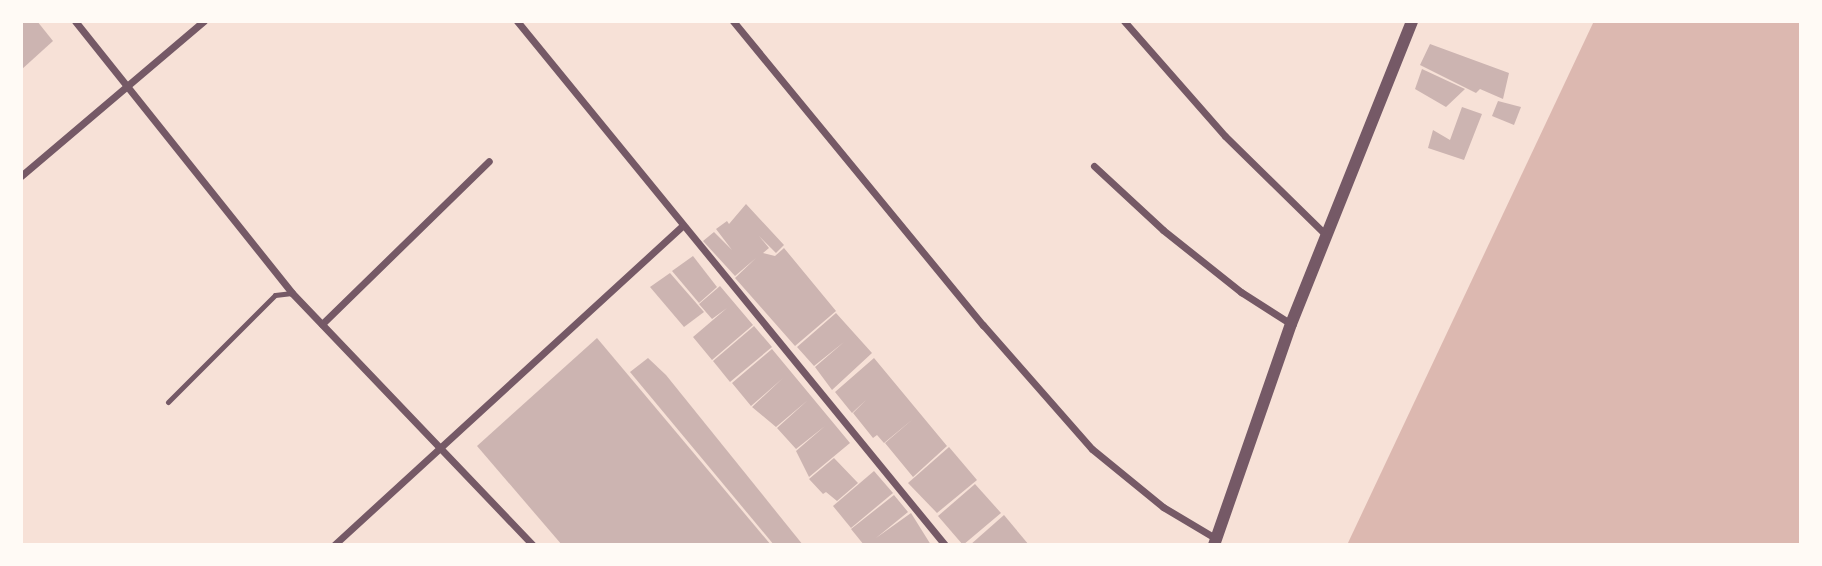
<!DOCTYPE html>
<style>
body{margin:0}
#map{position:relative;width:1822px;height:566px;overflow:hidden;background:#f7e1d7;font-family:Arial,sans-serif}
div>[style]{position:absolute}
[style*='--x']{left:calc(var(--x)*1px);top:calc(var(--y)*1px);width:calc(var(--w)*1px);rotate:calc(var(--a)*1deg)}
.water>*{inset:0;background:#dcb8b0}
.building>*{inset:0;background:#ccb4b1}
.service>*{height:5px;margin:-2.5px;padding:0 2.5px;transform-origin:2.5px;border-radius:2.5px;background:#755966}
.minor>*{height:7px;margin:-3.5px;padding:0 3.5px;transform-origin:3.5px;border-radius:3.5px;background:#755966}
.tertiary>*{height:12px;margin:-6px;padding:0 6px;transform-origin:6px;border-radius:6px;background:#755966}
span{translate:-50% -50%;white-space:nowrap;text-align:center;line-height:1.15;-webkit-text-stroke:7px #fffaf5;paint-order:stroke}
.frame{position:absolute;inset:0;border:23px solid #fffaf5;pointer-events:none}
</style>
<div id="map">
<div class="water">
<i style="clip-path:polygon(1594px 21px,1801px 21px,1801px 545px,1347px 545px)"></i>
</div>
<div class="building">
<i style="clip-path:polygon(21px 21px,37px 21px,53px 41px,21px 70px)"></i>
<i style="clip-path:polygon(1430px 44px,1509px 73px,1503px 99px,1480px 89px,1476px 93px,1420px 65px)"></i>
<i style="clip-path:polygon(1422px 69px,1465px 89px,1446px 107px,1415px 89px)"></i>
<i style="clip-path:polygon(1498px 101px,1521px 107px,1514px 125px,1492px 116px)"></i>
<i style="clip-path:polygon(1462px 107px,1482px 114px,1464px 160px,1428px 148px,1433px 130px,1450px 140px)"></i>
<i style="clip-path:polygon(746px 204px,784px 245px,776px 253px,759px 236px,769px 248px,763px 253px,775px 256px,784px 248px,836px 311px,795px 346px,735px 278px,756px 258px,735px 276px,703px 241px,714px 232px,732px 250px,716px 229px,727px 221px,729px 224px)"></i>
<i style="clip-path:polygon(693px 256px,717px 287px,699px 303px,672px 271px)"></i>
<i style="clip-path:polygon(670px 273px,704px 312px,684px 327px,650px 287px)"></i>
<i style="clip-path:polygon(720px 286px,753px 325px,712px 360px,693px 337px,727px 308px,712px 319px,699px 304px)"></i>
<i style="clip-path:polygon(836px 313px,872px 353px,832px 390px,815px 367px,844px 342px,814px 366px,797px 347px)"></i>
<i style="clip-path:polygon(754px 326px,772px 347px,730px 382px,713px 361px)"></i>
<i style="clip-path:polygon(597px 338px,771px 545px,562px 545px,477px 446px)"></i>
<i style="clip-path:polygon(772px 349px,850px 443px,809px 477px,796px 451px,825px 426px,796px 449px,777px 428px,808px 400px,776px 427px,752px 407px,783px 378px,751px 406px,732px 383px)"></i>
<i style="clip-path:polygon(648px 358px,666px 375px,803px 545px,774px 545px,630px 372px)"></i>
<i style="clip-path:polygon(874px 358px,947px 446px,913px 477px,885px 443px,913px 419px,884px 443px,877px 435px,873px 438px,853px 413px,866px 400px,852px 413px,835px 392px)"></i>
<i style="clip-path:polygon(949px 447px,977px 480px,937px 513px,908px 483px)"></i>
<i style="clip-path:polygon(834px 458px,858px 483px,837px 501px,826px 492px,823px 494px,809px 479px)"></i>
<i style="clip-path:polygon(874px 471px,893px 493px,851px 528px,833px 506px)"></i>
<i style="clip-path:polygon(975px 484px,1001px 513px,963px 545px,938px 516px)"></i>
<i style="clip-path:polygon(894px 495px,908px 512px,876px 538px,911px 513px,931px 545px,864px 545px,851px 529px)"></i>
<i style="clip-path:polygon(1004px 515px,1029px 545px,970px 545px)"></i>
</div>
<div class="service">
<i style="--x:168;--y:402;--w:151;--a:-45"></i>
<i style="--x:275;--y:295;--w:17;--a:-7"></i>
</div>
<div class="minor">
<i style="--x:75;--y:21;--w:348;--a:51.4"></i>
<i style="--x:292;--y:293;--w:349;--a:46.3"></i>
<i style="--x:517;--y:21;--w:677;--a:50.76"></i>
<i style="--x:733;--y:21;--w:394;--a:50.6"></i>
<i style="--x:983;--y:325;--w:165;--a:48.7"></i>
<i style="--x:1092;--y:449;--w:92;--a:39.2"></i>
<i style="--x:1163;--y:507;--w:63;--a:30.7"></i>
<i style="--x:1124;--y:21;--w:153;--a:48.7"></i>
<i style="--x:1225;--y:136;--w:141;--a:44.4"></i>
<i style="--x:1094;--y:166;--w:94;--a:42.8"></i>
<i style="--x:1163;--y:230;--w:100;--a:38.5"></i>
<i style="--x:1241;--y:292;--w:59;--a:32.6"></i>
<i style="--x:21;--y:176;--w:240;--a:-40.3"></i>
<i style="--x:322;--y:324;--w:233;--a:-44.3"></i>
<i style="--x:334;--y:545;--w:472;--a:-42.5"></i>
</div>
<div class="tertiary">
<i style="--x:1214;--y:545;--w:234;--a:-70.8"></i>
<i style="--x:1291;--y:324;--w:326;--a:-68.2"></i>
</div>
<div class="frame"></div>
</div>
